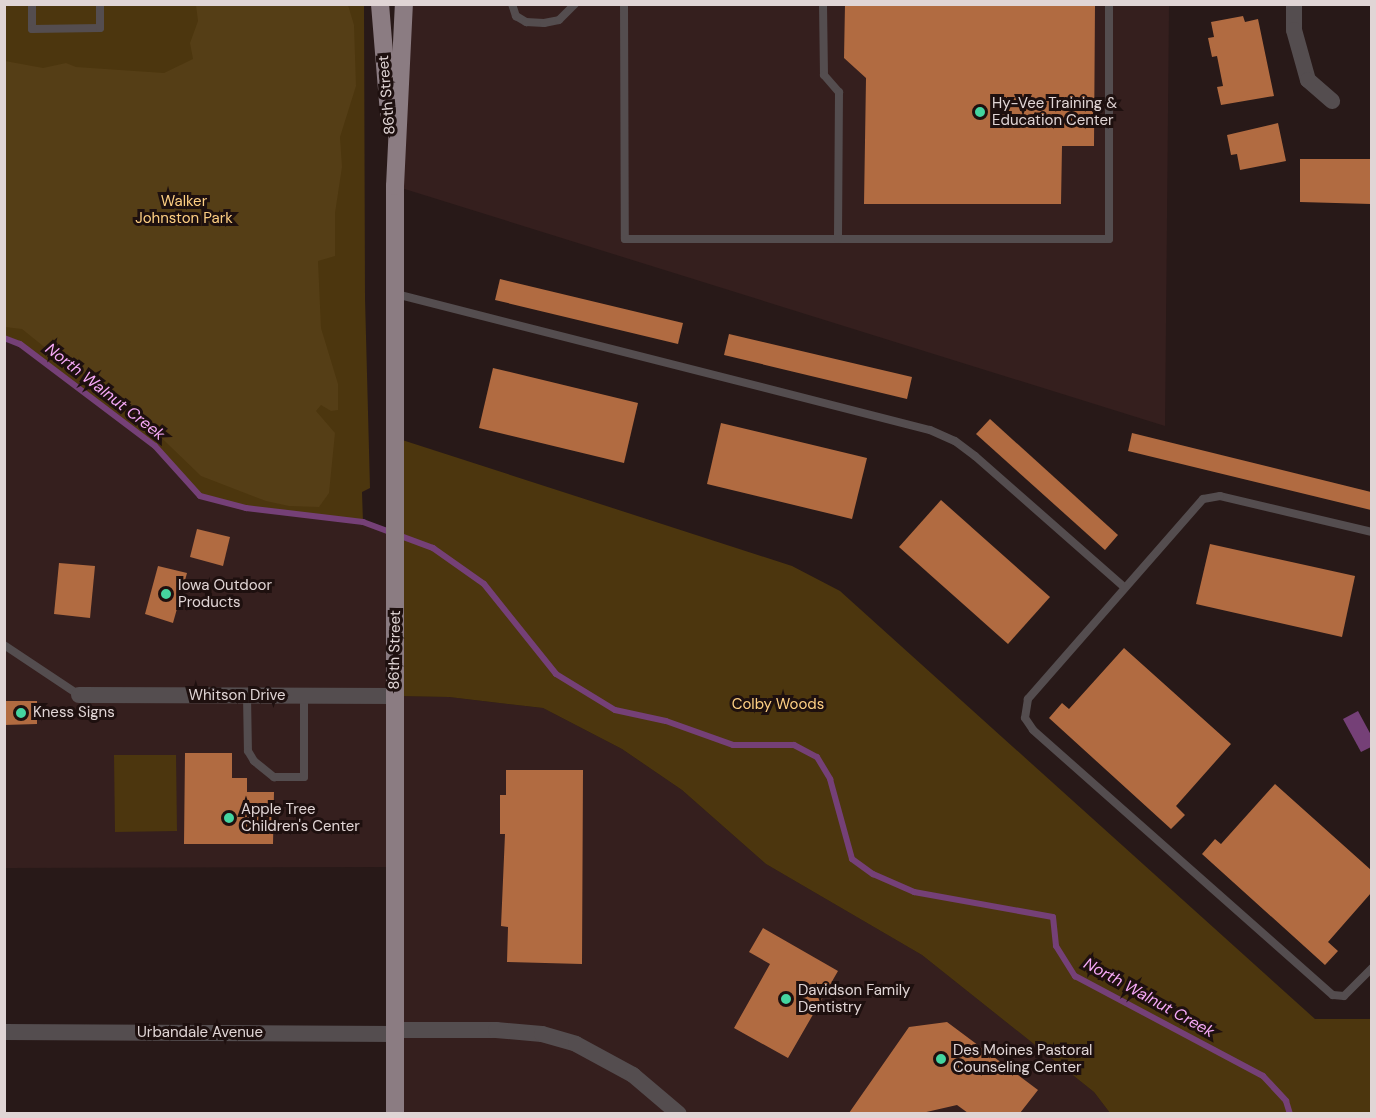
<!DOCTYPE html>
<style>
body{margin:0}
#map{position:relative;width:1376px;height:1118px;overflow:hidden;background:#281918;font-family:"DM Sans",sans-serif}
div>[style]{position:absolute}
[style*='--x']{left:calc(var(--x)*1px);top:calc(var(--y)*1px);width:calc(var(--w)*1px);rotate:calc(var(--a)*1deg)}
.built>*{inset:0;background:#351f1e}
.green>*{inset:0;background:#4c360e}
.forest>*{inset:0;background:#553e16}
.water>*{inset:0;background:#754077}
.stream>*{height:6px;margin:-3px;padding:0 3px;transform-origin:3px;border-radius:3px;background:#754077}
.building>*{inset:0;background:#b16b41}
.lane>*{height:8px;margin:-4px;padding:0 4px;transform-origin:4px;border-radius:4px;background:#544d4f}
.street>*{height:16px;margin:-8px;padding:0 8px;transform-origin:8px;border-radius:8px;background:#544d4f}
.primary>*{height:18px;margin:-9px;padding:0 9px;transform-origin:9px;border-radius:9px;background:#8b7c82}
.dots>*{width:16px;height:16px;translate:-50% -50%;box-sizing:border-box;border:3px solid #1e100f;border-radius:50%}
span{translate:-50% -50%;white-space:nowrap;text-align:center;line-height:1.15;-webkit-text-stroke:6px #1e100f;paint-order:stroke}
.street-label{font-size:15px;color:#e0d5d5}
.poi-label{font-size:15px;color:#e0d5d5}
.left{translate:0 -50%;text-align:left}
.park-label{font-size:15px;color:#fecf83}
.water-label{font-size:16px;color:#f6a9f8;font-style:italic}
.frame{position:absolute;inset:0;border:6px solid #e0d5d5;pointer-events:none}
</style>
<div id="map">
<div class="built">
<i style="clip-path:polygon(404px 5px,1169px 5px,1165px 426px,395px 186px)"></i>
<i style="clip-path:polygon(4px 338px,20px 344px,155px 446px,179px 473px,295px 513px,363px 522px,396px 537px,395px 696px,449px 697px,543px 708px,622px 749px,682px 790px,766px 864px,922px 955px,1094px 1092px,1110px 1113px,396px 1113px,396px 867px,5px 868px)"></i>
</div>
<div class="green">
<i style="clip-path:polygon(4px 5px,364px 5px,365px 298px,370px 488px,362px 492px,363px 522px,246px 508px,200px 496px,155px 446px,20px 344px,5px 338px)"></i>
<i style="clip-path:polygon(396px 438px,792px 566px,840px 591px,1315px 1019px,1371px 1019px,1371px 1113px,1110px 1113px,1094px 1092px,922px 955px,766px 864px,682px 790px,622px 749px,543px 708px,449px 697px,395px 696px)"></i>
<i style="clip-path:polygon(114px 755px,176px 755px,177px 831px,115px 832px)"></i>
</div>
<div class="forest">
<i style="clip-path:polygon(196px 5px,348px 5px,354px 25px,356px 86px,340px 137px,342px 167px,335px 213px,335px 256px,318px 261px,321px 328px,338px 384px,338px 410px,331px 411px,321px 405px,316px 411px,335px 433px,329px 493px,319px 507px,289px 506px,266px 501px,201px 476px,115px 393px,58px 358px,22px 329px,5px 327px,5px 61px,43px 68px,66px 63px,76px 67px,164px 73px,193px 59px,190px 43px,198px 21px)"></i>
</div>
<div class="water">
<i style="clip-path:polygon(1358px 711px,1371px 735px,1371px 747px,1361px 752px,1343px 719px)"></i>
</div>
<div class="stream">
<i style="--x:4;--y:338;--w:17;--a:21"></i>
<i style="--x:20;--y:344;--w:169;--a:37.1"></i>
<i style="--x:155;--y:446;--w:67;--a:48"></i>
<i style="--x:200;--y:496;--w:48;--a:14.6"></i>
<i style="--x:246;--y:508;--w:118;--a:6.8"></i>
<i style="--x:363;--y:522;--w:75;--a:20.4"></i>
<i style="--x:433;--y:548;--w:62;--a:35.2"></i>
<i style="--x:484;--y:584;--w:115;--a:51.3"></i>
<i style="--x:556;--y:674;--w:69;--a:31.4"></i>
<i style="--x:615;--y:710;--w:52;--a:12.2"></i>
<i style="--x:666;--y:721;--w:71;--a:19.7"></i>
<i style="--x:733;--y:745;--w:61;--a:0"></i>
<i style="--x:794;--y:745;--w:26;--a:28"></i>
<i style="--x:817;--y:757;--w:26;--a:59"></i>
<i style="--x:830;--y:779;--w:83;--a:74.6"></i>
<i style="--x:852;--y:859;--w:26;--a:36"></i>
<i style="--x:873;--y:874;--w:45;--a:23.7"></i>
<i style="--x:914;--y:892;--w:141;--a:10.2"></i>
<i style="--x:1053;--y:917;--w:29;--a:84"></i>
<i style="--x:1056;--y:946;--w:36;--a:58"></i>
<i style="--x:1075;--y:976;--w:213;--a:28"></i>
<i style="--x:1263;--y:1076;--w:34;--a:47"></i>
<i style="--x:1286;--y:1101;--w:14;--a:73"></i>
</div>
<div class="building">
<i style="clip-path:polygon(845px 4px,1095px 4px,1094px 146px,1062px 146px,1061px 204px,864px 204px,866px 78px,844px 58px)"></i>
<i style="clip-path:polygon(1243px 16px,1245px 22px,1258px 19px,1274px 96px,1221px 105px,1217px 87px,1223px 86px,1217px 56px,1212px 57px,1208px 38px,1214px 37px,1211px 22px)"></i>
<i style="clip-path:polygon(1278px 123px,1286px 161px,1240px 170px,1237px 154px,1231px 155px,1227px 135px)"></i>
<i style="clip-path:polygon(1300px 159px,1371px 159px,1371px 204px,1300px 202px)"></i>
<i style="clip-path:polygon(500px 279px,683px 323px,678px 344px,495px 300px)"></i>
<i style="clip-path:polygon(729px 334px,912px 377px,907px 399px,724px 355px)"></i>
<i style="clip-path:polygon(493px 368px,638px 403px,624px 463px,479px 428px)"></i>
<i style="clip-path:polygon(990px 419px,1118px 535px,1105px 550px,976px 434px)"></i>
<i style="clip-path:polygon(721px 423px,867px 458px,852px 519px,707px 484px)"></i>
<i style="clip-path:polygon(1132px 433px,1371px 492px,1371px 510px,1128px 451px)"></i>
<i style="clip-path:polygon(941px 500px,1050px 597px,1008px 644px,899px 547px)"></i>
<i style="clip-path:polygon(197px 529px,230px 537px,223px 566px,190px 557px)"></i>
<i style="clip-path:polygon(1210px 544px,1355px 576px,1342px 637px,1196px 604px)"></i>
<i style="clip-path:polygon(59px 563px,95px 566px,90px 618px,54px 614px)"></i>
<i style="clip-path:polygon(158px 566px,187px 573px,173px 623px,145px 614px)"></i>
<i style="clip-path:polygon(1124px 648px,1231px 744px,1176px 806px,1185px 815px,1171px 829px,1049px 718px,1062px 703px,1069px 709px)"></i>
<i style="clip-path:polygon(4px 701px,37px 701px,37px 724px,4px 725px)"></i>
<i style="clip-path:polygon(185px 753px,232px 753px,232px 778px,247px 778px,247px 792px,274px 792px,273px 844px,184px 844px)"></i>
<i style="clip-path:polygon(506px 770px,583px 770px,582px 964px,507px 962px,508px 927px,501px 926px,505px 834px,500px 834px,500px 795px,506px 795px)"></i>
<i style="clip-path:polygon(1275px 784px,1371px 870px,1371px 893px,1328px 942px,1338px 951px,1325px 965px,1202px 854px,1215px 839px,1221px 844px)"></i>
<i style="clip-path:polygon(763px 928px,838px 971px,788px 1058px,734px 1028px,770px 964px,749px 952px)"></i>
<i style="clip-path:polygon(947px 1022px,1038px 1090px,1020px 1113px,968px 1113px,957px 1105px,922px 1113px,849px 1113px,909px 1027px)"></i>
</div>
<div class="lane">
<i style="--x:32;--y:4;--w:25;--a:90"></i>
<i style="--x:32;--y:29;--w:68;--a:-0.8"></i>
<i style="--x:100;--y:28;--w:24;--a:-90"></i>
<i style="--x:512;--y:4;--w:13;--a:72"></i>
<i style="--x:516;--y:16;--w:12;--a:31"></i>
<i style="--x:526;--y:22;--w:18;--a:3"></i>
<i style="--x:544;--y:23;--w:15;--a:-11"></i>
<i style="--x:559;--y:20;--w:23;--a:-45"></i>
<i style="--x:624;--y:4;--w:235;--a:89.8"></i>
<i style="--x:625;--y:239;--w:484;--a:0"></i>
<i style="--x:1109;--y:239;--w:235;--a:-90"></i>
<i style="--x:823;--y:4;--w:71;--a:89.2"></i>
<i style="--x:824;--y:75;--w:23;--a:49"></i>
<i style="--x:839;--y:92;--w:147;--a:90.4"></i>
<i style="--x:396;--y:294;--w:551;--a:14.29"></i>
<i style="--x:930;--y:430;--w:27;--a:24"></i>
<i style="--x:955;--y:441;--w:25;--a:37"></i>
<i style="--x:975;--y:456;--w:198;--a:41.3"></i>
<i style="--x:1372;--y:532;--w:156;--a:-166.7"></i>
<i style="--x:1220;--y:496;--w:17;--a:170"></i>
<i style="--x:1203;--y:499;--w:266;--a:131.2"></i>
<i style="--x:1028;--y:699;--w:19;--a:99"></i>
<i style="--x:1025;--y:718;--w:14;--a:56"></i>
<i style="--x:1033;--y:730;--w:400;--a:41.5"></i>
<i style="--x:1333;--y:995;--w:11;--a:5"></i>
<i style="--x:1344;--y:996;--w:40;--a:-45"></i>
<i style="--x:4;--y:645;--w:90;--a:33.7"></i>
<i style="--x:247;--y:696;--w:55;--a:89"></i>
<i style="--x:248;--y:751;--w:12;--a:59"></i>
<i style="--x:254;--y:761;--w:26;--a:39"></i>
<i style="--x:274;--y:777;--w:30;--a:0"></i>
<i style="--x:304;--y:777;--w:81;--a:-90"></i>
</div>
<div class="street">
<i style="--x:1294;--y:4;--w:26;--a:90"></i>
<i style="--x:1294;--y:30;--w:52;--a:74.4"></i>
<i style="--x:1308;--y:80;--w:32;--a:41"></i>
<i style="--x:79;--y:695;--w:316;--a:0.2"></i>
<i style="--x:396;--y:1030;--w:100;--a:0"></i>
<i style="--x:496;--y:1030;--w:46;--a:5"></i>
<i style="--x:542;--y:1034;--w:35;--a:16"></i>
<i style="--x:576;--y:1044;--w:65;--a:28.5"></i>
<i style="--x:633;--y:1075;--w:60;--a:40.3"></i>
<i style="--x:4;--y:1032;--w:391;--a:0.3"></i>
</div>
<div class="primary">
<i style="--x:380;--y:4;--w:109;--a:85.3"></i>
<i style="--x:395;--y:1114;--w:928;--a:-90"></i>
<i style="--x:395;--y:186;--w:182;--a:-87.2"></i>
</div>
<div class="dots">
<i style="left:980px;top:112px;background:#45d49f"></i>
<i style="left:166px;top:594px;background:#45d49f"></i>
<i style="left:21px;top:713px;background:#45d49f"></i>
<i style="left:229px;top:818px;background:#45d49f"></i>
<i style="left:786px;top:999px;background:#45d49f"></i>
<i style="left:941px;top:1059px;background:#45d49f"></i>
</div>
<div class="street-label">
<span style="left:387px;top:95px;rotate:-95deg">86th Street</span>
<span style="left:395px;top:650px;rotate:-89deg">86th Street</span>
<span style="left:237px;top:696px">Whitson Drive</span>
<span style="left:200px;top:1033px">Urbandale Avenue</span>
</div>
<div class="poi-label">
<span class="left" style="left:992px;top:112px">Hy-Vee Training &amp;<br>Education Center</span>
<span class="left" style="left:178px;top:594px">Iowa Outdoor<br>Products</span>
<span class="left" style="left:33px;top:713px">Kness Signs</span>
<span class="left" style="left:241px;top:818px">Apple Tree<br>Children's Center</span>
<span class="left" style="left:798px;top:999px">Davidson Family<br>Dentistry</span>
<span class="left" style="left:953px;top:1059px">Des Moines Pastoral<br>Counseling Center</span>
</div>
<div class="park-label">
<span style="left:184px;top:210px">Walker<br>Johnston Park</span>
<span style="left:778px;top:705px">Colby Woods</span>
</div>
<div class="water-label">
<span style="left:105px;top:392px;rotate:38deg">North Walnut Creek</span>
<span style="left:1149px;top:998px;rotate:29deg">North Walnut Creek</span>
</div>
<div class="frame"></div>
</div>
